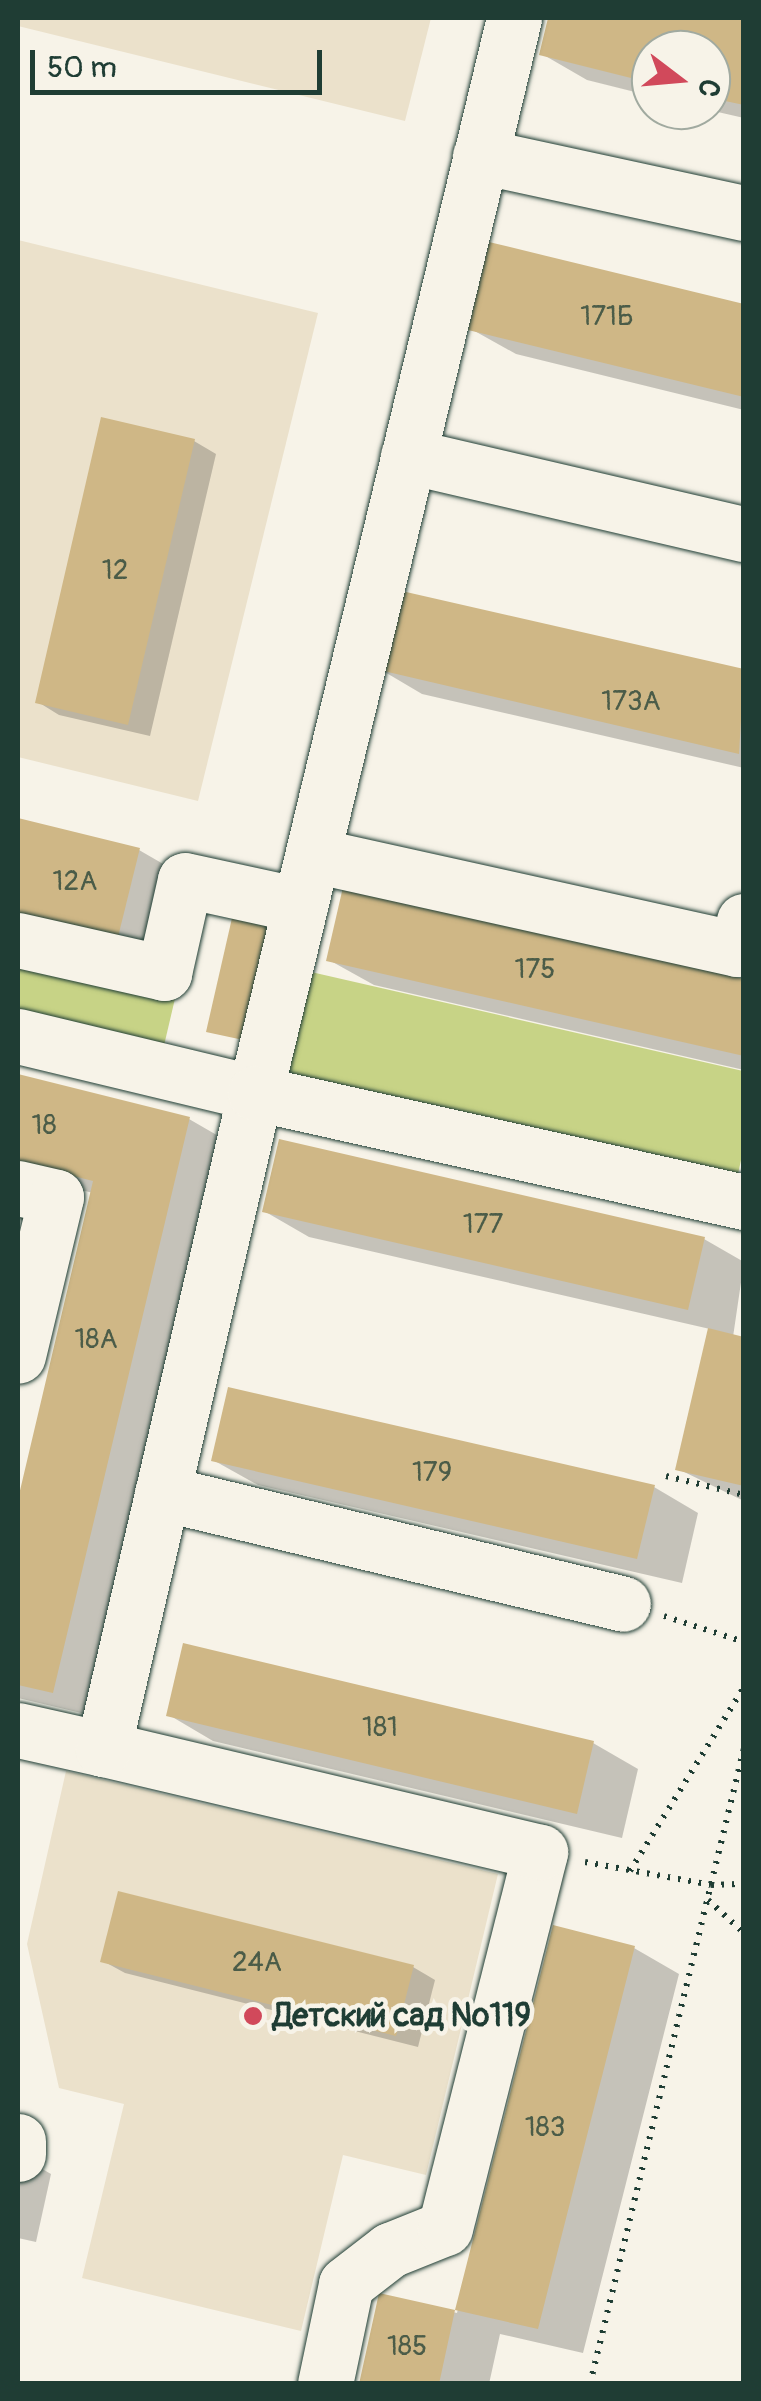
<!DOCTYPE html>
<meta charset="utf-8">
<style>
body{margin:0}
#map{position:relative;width:761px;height:2401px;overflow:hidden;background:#f7f3e8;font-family:Pangolin,sans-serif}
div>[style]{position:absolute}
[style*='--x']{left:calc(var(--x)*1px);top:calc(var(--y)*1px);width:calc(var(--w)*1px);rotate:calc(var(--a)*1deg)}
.built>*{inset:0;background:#ebe1cb}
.green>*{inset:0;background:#c7d386}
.shadow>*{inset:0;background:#0003}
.building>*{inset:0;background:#cfb786}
.path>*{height:6px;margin-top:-3px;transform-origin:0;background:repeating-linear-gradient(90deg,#1f3d34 0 2.5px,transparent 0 10.5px)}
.roads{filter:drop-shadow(0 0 2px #1f3d34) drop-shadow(0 0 2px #1f3d34)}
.minor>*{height:55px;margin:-27.5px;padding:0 27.5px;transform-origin:27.5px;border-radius:27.5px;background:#f7f3e8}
.dots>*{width:28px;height:28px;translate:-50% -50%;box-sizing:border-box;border:5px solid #f7f3e8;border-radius:50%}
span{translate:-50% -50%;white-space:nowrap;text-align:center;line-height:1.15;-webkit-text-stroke:9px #f7f3e8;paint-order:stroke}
.number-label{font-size:28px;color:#4b5c48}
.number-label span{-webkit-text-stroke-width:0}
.poi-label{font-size:32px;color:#1f3d34;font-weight:700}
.left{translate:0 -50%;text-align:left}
.frame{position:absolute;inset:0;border:20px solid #1f3d34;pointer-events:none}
.north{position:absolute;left:631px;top:30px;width:100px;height:100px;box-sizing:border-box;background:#f7f3e8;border:2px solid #a1aaa0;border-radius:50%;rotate:106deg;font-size:28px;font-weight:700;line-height:40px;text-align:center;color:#1f3d34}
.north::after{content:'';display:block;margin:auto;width:35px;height:45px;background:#d1495b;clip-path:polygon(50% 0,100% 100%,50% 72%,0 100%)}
.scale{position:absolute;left:30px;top:50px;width:292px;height:45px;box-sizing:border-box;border:5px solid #1f3d34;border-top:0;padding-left:12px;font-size:30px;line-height:35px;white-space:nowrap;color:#1f3d34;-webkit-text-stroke:8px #f7f3e8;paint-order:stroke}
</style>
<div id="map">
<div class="built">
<i style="clip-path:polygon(18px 18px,431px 18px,405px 121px,18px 26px)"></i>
<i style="clip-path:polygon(18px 240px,318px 313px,198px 801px,18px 757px)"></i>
<i style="clip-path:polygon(66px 1771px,498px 1874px,426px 2175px,343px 2155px,301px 2331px,82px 2278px,124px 2104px,59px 2088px,27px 1944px)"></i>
</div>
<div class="green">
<i style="clip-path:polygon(18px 952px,177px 990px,162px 1054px,18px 1020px)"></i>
<i style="clip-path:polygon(298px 969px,743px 1071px,743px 1151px,736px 1183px,273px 1077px)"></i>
</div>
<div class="shadow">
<i style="clip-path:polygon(551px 18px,744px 18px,744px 118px,709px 110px,711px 50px,651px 50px,651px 96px,587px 80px,542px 54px)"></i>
<i style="clip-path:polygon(744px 307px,744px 410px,516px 354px,471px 329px)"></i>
<i style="clip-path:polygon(194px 441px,216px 454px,150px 736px,59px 715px,38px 702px)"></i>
<i style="clip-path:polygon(378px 668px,744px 672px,744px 768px,422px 694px)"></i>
<i style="clip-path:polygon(18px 820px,139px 850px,184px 876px,162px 965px,18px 929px)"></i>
<i style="clip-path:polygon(329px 960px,744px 981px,744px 1070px,374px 985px)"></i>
<i style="clip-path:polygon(18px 1076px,189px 1119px,234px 1145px,98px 1717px,18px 1698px,18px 1510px,93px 1193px,18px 1174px)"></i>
<i style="clip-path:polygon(264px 1211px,704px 1239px,744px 1262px,733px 1337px,744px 1339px,744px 1501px,678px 1469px,710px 1329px,309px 1237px)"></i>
<i style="clip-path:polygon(213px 1460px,654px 1487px,698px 1513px,682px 1583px,258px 1485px)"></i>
<i style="clip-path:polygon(169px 1715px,593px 1743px,638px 1769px,622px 1838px,213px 1741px)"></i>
<i style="clip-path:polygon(554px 1928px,634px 1948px,679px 1974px,583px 2353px,500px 2334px,489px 2384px,362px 2384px,381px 2296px,457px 2313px)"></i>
<i style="clip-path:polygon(103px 1961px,413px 1967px,435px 1980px,418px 2047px,125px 1973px)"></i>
<i style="clip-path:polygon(18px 2155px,51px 2174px,36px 2242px,18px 2238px)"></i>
</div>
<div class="building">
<i style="clip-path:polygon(548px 18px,744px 18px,744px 105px,711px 98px,711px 50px,651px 50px,651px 83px,539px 55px)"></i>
<i style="clip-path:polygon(489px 242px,744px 304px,744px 397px,468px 330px)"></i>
<i style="clip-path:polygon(101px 417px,195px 439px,128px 725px,35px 703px)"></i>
<i style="clip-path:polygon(393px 589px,744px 669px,739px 754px,375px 669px)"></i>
<i style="clip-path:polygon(18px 818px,140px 848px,117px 941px,18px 916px)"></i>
<i style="clip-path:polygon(343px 887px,744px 979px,744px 1056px,326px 961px)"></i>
<i style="clip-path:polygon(232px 918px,273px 927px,248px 1041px,206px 1032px)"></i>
<i style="clip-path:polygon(18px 1074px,190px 1117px,53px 1693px,18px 1685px,18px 1499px,93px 1181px,18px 1162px)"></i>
<i style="clip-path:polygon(279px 1139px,705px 1237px,688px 1310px,262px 1212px)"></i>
<i style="clip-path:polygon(708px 1328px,744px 1337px,744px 1486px,675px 1470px)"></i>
<i style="clip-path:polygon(228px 1387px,655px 1485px,637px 1559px,211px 1461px)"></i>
<i style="clip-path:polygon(183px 1643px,594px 1741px,577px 1814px,166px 1716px)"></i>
<i style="clip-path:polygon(118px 1891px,414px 1965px,396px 2036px,100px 1962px)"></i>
<i style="clip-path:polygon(553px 1925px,635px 1946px,538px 2329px,455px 2310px,439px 2384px,359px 2384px,379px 2293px,455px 2310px)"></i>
</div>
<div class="path">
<i style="--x:666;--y:1476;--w:80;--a:13.7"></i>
<i style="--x:664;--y:1616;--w:84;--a:18"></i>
<i style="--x:585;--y:1862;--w:128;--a:10.3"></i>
<i style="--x:711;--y:1885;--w:33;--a:-2"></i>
<i style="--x:630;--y:1871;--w:216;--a:-58.2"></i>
<i style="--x:708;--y:1900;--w:49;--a:42.5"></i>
<i style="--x:590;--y:2384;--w:654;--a:-76.39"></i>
</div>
<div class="roads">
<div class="minor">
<i style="--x:480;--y:156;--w:270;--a:12.2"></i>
<i style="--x:408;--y:456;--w:345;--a:13.1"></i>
<i style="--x:313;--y:855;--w:434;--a:12.5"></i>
<i style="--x:737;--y:949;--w:29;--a:-76"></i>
<i style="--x:18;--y:940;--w:150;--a:12.7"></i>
<i style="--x:164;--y:973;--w:95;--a:-77.3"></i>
<i style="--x:185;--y:880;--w:118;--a:12.3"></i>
<i style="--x:18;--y:1036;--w:244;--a:13.5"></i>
<i style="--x:255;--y:1093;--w:1106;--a:-76.45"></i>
<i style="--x:18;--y:1188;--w:39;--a:13"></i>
<i style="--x:56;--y:1197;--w:163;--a:103.5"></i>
<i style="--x:162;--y:1493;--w:474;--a:13.5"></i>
<i style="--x:18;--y:1730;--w:87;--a:12.6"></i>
<i style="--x:18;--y:2141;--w:13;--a:90"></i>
<i style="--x:325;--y:2384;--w:102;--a:-78.1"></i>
<i style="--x:346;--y:2284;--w:56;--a:-37.7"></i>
<i style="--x:390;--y:2250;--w:59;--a:-21.8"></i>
<i style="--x:445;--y:2228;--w:388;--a:-75.8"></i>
<i style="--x:540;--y:1852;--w:449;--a:-166.7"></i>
<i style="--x:103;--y:1749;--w:673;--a:-76.95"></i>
<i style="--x:255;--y:1093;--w:501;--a:12.57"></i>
</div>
</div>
<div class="dots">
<i style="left:253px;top:2016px;background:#d1495b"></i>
</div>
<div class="number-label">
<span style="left:607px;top:317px">171Б</span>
<span style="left:115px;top:571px">12</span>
<span style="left:631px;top:702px">173А</span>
<span style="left:75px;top:882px">12А</span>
<span style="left:535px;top:970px">175</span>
<span style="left:44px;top:1126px">18</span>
<span style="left:483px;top:1225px">177</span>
<span style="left:96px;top:1340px">18А</span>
<span style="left:432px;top:1473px">179</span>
<span style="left:380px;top:1728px">181</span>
<span style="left:257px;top:1963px">24А</span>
<span style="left:545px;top:2128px">183</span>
<span style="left:407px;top:2347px">185</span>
</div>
<div class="poi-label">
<span class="left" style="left:273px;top:2016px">Детский сад №119</span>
</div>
<div class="frame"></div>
<div class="north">С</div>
<div class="scale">50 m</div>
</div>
